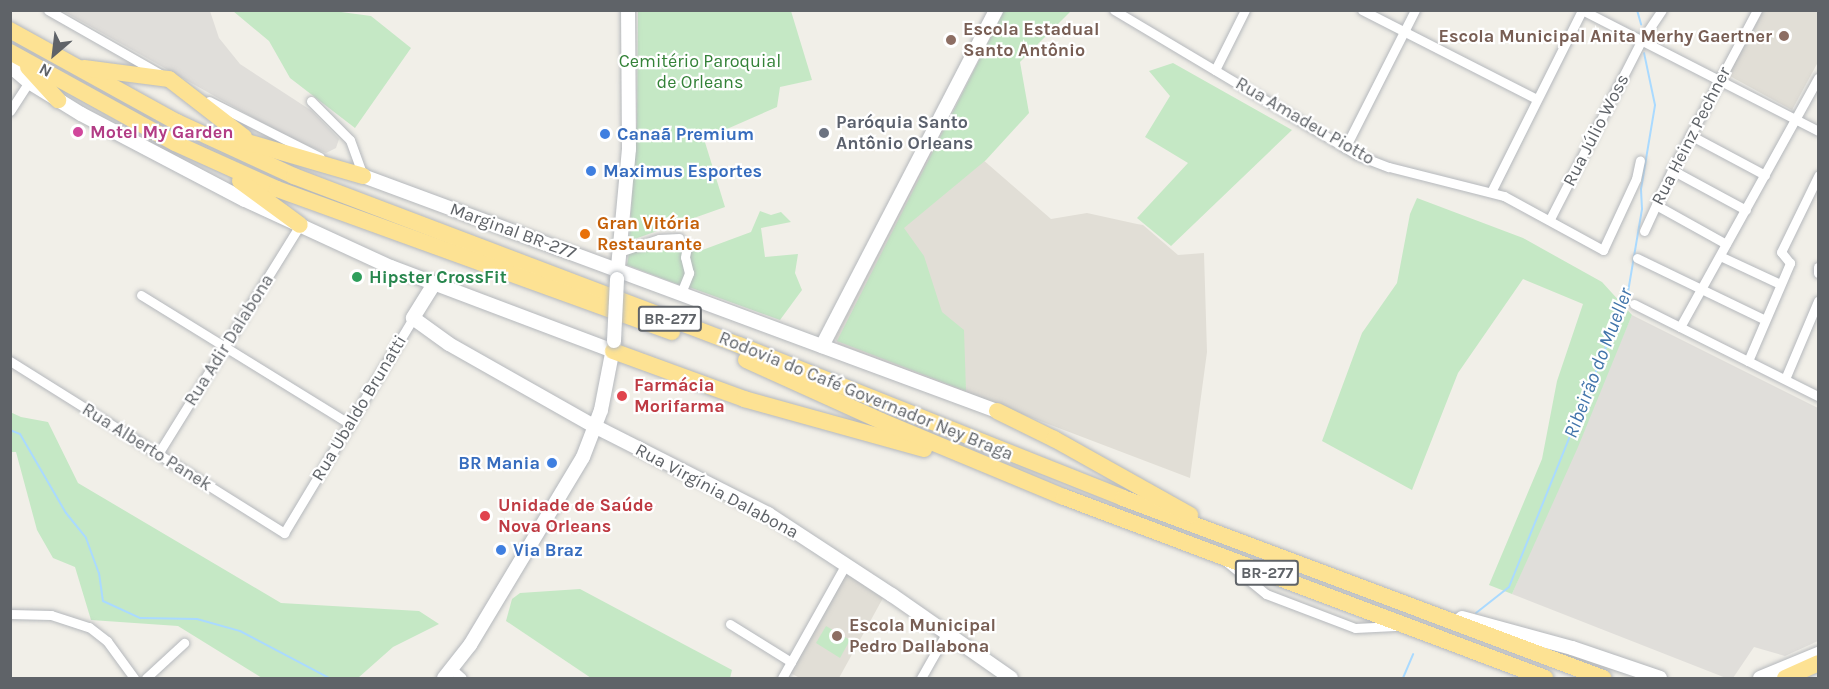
<!DOCTYPE html>
<meta charset="utf-8">
<style>
body{margin:0}
#map{position:relative;width:1829px;height:689px;overflow:hidden;background:#f1efe8;font-family:Karla,sans-serif}
div>[style]{position:absolute}
[style*='--x']{left:calc(var(--x)*1px);top:calc(var(--y)*1px);width:calc(var(--w)*1px);rotate:calc(var(--a)*1deg)}
.industrial>*{inset:0;background:#e0deda}
.education>*{inset:0;background:#e1ded6}
.green>*{inset:0;background:#c5e8c5}
.stream>*{height:2px;margin:-1px;padding:0 1px;transform-origin:1px;border-radius:1px;background:#aadaff}
.roads{filter:drop-shadow(0 0 2px #b5b8bc) drop-shadow(0 0 2px #b5b8bc)}
.street>*{height:9px;margin:-4.5px;padding:0 4.5px;transform-origin:4.5px;border-radius:4.5px;background:#fff}
.secondary>*{height:14px;margin:-7px;padding:0 7px;transform-origin:7px;border-radius:7px;background:#fff}
.highway>*{height:16px;margin:-8px;padding:0 8px;transform-origin:8px;border-radius:8px;background:#fde293}
.bridges{filter:drop-shadow(0 0 2px #b6babf) drop-shadow(0 0 2px #b6babf)}
.secondary-bridge>*{height:14px;margin:-7px;padding:0 7px;transform-origin:7px;border-radius:7px;background:#fff}
.dots>*{width:16px;height:16px;translate:-50% -50%;box-sizing:border-box;border:3px solid #fff;border-radius:50%}
span{translate:-50% -50%;white-space:nowrap;text-align:center;line-height:1.15;-webkit-text-stroke:4.5px #fff;paint-order:stroke}
.shield-label span{padding:2px 4px;background:#fff;border:2px solid;border-radius:4px;-webkit-text-stroke-width:0}
.shield-label{font-size:16px;color:#5f6368;font-weight:700}
.education-label{font-size:18px;color:#785e54;font-weight:700}
.left{translate:0 -50%;text-align:left}
.right{translate:-100% -50%;text-align:right}
.park-label{font-size:18px;color:#348238}
.street-label{font-size:18px;color:#5f6368}
.worship-label{font-size:18px;color:#5b616d;font-weight:700}
.hotel-label{font-size:18px;color:#b23c85;font-weight:700}
.shop-label{font-size:18px;color:#366cbe;font-weight:700}
.food-label{font-size:18px;color:#c56008;font-weight:700}
.leisure-label{font-size:18px;color:#27864d;font-weight:700}
.health-label{font-size:18px;color:#be3a42;font-weight:700}
.water-label{font-size:20px;color:#4174aa;font-style:italic}
.frame{position:absolute;inset:0;border:12px solid #5f6368;pointer-events:none}
.north{position:absolute;left:24px;top:24px;width:60px;height:60px;-webkit-text-stroke:4px #fff;paint-order:stroke;rotate:208deg;font-size:16px;font-weight:700;line-height:24px;text-align:center;color:#5f6368}
.north::after{content:'';display:block;margin:auto;width:21px;height:27px;background:#5f6368;clip-path:polygon(50% 0,100% 100%,50% 72%,0 100%)}
</style>
<div id="map">
<div class="industrial">
<i style="clip-path:polygon(63px 11px,210px 11px,219px 38px,240px 64px,312px 111px,339px 139px,336px 148px,326px 153px,291px 139px)"></i>
<i style="clip-path:polygon(1632px 315px,1818px 408px,1818px 641px,1785px 656px,1754px 647px,1733px 678px,1726px 678px,1512px 594px)"></i>
</div>
<div class="education">
<i style="clip-path:polygon(1763px 11px,1818px 11px,1818px 62px,1792px 110px,1728px 75px)"></i>
<i style="clip-path:polygon(944px 126px,1051px 219px,1087px 213px,1137px 224px,1143px 225px,1178px 255px,1204px 253px,1207px 352px,1190px 478px,838px 344px,835px 338px)"></i>
<i style="clip-path:polygon(845px 573px,883px 598px,839px 678px,800px 678px,790px 673px)"></i>
</div>
<div class="green">
<i style="clip-path:polygon(326px 10px,371px 16px,411px 48px,355px 128px,290px 78px,269px 41px,233px 11px)"></i>
<i style="clip-path:polygon(638px 11px,791px 11px,812px 80px,780px 87px,777px 107px,704px 139px,725px 207px,629px 241px,637px 122px)"></i>
<i style="clip-path:polygon(1004px 11px,1071px 11px,1020px 62px,1029px 113px,986px 160px,904px 228px,924px 256px,942px 312px,964px 330px,966px 391px,837px 341px)"></i>
<i style="clip-path:polygon(1173px 63px,1292px 130px,1171px 246px,1137px 218px,1188px 163px,1145px 137px,1170px 96px,1149px 71px)"></i>
<i style="clip-path:polygon(1417px 198px,1523px 238px,1602px 282px,1632px 315px,1578px 447px,1512px 594px,1489px 585px,1542px 459px,1557px 381px,1583px 304px,1523px 279px,1458px 373px,1412px 490px,1322px 441px,1362px 333px,1397px 283px,1410px 214px)"></i>
<i style="clip-path:polygon(760px 211px,771px 215px,781px 212px,791px 222px,761px 228px,765px 257px,798px 254px,795px 273px,802px 290px,780px 320px,689px 287px,693px 271px,689px 257px,692px 250px,697px 252px,751px 232px)"></i>
<i style="clip-path:polygon(662px 242px,676px 242px,683px 249px,686px 274px,680px 285px,627px 265px,629px 253px)"></i>
<i style="clip-path:polygon(10px 412px,21px 417px,48px 422px,78px 483px,281px 603px,419px 611px,439px 624px,393px 647px,358px 678px,262px 678px,178px 626px,91px 620px,75px 567px,53px 558px,37px 530px,16px 452px,11px 452px)"></i>
<i style="clip-path:polygon(580px 589px,732px 670px,730px 678px,591px 678px,506px 621px,512px 599px,520px 593px)"></i>
<i style="clip-path:polygon(826px 626px,850px 640px,840px 658px,816px 643px)"></i>
</div>
<div class="stream">
<i style="--x:1637;--y:10;--w:15;--a:74"></i>
<i style="--x:10;--y:430;--w:11;--a:22"></i>
<i style="--x:20;--y:434;--w:91;--a:59.8"></i>
<i style="--x:66;--y:513;--w:32;--a:51"></i>
<i style="--x:86;--y:538;--w:37;--a:70"></i>
<i style="--x:99;--y:573;--w:28;--a:82"></i>
<i style="--x:103;--y:601;--w:41;--a:24.7"></i>
<i style="--x:140;--y:618;--w:57;--a:1"></i>
<i style="--x:197;--y:619;--w:45;--a:15.6"></i>
<i style="--x:240;--y:631;--w:101;--a:27.8"></i>
<i style="--x:1476;--y:613;--w:42;--a:-38.2"></i>
<i style="--x:1509;--y:587;--w:318;--a:-68"></i>
<i style="--x:1628;--y:292;--w:84;--a:-80.4"></i>
<i style="--x:1642;--y:209;--w:20;--a:-93"></i>
<i style="--x:1641;--y:189;--w:85;--a:-80.5"></i>
<i style="--x:1655;--y:105;--w:53;--a:-101.9"></i>
<i style="--x:1403;--y:678;--w:26;--a:-67"></i>
</div>
<div class="roads">
<div class="street">
<i style="--x:48;--y:10;--w:129;--a:29.7"></i>
<i style="--x:1114;--y:10;--w:283;--a:30.8"></i>
<i style="--x:1357;--y:155;--w:34;--a:21"></i>
<i style="--x:1389;--y:167;--w:119;--a:14.2"></i>
<i style="--x:1504;--y:196;--w:113;--a:28.6"></i>
<i style="--x:1603;--y:250;--w:78;--a:-65.1"></i>
<i style="--x:1636;--y:179;--w:19;--a:-78"></i>
<i style="--x:1362;--y:10;--w:196;--a:27"></i>
<i style="--x:1582;--y:10;--w:265;--a:27.1"></i>
<i style="--x:1215;--y:70;--w:67;--a:-63.4"></i>
<i style="--x:209;--y:101;--w:124;--a:26.8"></i>
<i style="--x:311;--y:101;--w:55;--a:45"></i>
<i style="--x:350;--y:140;--w:38;--a:70"></i>
<i style="--x:10;--y:111;--w:35;--a:-57"></i>
<i style="--x:1690;--y:135;--w:85;--a:28.1"></i>
<i style="--x:1345;--y:148;--w:155;--a:-63.1"></i>
<i style="--x:1672;--y:170;--w:84;--a:28.4"></i>
<i style="--x:1491;--y:192;--w:203;--a:-63.4"></i>
<i style="--x:1656;--y:205;--w:80;--a:29.1"></i>
<i style="--x:1550;--y:219;--w:200;--a:-62.9"></i>
<i style="--x:1641;--y:41;--w:37;--a:-56"></i>
<i style="--x:1644;--y:231;--w:67;--a:-65.3"></i>
<i style="--x:1672;--y:170;--w:181;--a:-62"></i>
<i style="--x:619;--y:252;--w:42;--a:-18"></i>
<i style="--x:659;--y:239;--w:20;--a:-3"></i>
<i style="--x:1720;--y:256;--w:66;--a:25"></i>
<i style="--x:1637;--y:258;--w:142;--a:25.8"></i>
<i style="--x:1818;--y:267;--w:6;--a:90"></i>
<i style="--x:681;--y:293;--w:22;--a:-68"></i>
<i style="--x:689;--y:273;--w:16;--a:-104"></i>
<i style="--x:685;--y:257;--w:10;--a:-79"></i>
<i style="--x:141;--y:295;--w:246;--a:31.7"></i>
<i style="--x:1634;--y:304;--w:206;--a:26.6"></i>
<i style="--x:1680;--y:327;--w:285;--a:-61"></i>
<i style="--x:10;--y:361;--w:324;--a:32.1"></i>
<i style="--x:284;--y:533;--w:251;--a:-59"></i>
<i style="--x:1748;--y:361;--w:107;--a:-66.8"></i>
<i style="--x:1790;--y:263;--w:14;--a:-129"></i>
<i style="--x:1781;--y:252;--w:85;--a:-64"></i>
<i style="--x:1785;--y:379;--w:85;--a:-67.1"></i>
<i style="--x:158;--y:454;--w:269;--a:-58.2"></i>
<i style="--x:1228;--y:563;--w:49;--a:39.2"></i>
<i style="--x:1266;--y:594;--w:95;--a:20.9"></i>
<i style="--x:1355;--y:628;--w:40;--a:-2.9"></i>
<i style="--x:10;--y:614;--w:41;--a:1.4"></i>
<i style="--x:51;--y:615;--w:40;--a:18"></i>
<i style="--x:89;--y:627;--w:23;--a:38"></i>
<i style="--x:107;--y:641;--w:46;--a:53.9"></i>
<i style="--x:730;--y:624;--w:72;--a:31.9"></i>
<i style="--x:452;--y:669;--w:13;--a:42"></i>
<i style="--x:146;--y:678;--w:52;--a:-42.6"></i>
<i style="--x:782;--y:678;--w:131;--a:-60.7"></i>
<i style="--x:921;--y:678;--w:51;--a:-60.4"></i>
</div>
<div class="secondary">
<i style="--x:10;--y:66;--w:25;--a:40"></i>
<i style="--x:29;--y:82;--w:61;--a:31.6"></i>
<i style="--x:81;--y:114;--w:185;--a:27.7"></i>
<i style="--x:245;--y:200;--w:161;--a:24.7"></i>
<i style="--x:391;--y:267;--w:237;--a:20.7"></i>
<i style="--x:363;--y:176;--w:676;--a:20.34"></i>
<i style="--x:617;--y:278;--w:130;--a:-84.7"></i>
<i style="--x:629;--y:149;--w:139;--a:-90.4"></i>
<i style="--x:434;--y:284;--w:40;--a:122"></i>
<i style="--x:413;--y:318;--w:44;--a:35.8"></i>
<i style="--x:449;--y:344;--w:169;--a:29.5"></i>
<i style="--x:596;--y:427;--w:193;--a:26.8"></i>
<i style="--x:768;--y:514;--w:148;--a:33.2"></i>
<i style="--x:892;--y:595;--w:145;--a:34.9"></i>
<i style="--x:822;--y:346;--w:378;--a:-62.6"></i>
<i style="--x:1462;--y:618;--w:114;--a:15.3"></i>
<i style="--x:1572;--y:648;--w:93;--a:18.8"></i>
<i style="--x:444;--y:678;--w:42;--a:-51.8"></i>
<i style="--x:470;--y:645;--w:219;--a:-59"></i>
<i style="--x:583;--y:457;--w:50;--a:-69"></i>
<i style="--x:601;--y:410;--w:68;--a:-79"></i>
<i style="--x:1760;--y:678;--w:63;--a:-22.5"></i>
</div>
<div class="highway">
<i style="--x:10;--y:30;--w:191;--a:28.9"></i>
<i style="--x:177;--y:122;--w:129;--a:24.8"></i>
<i style="--x:294;--y:176;--w:476;--a:20.8"></i>
<i style="--x:739;--y:345;--w:413;--a:21.7"></i>
<i style="--x:1123;--y:498;--w:513;--a:20.56"></i>
<i style="--x:10;--y:52;--w:188;--a:28.9"></i>
<i style="--x:175;--y:143;--w:112;--a:24.3"></i>
<i style="--x:277;--y:189;--w:420;--a:19.9"></i>
<i style="--x:28;--y:67;--w:45;--a:47.7"></i>
<i style="--x:84;--y:68;--w:86;--a:7.4"></i>
<i style="--x:169;--y:79;--w:95;--a:37.7"></i>
<i style="--x:223;--y:135;--w:146;--a:16.3"></i>
<i style="--x:240;--y:181;--w:74;--a:36.3"></i>
<i style="--x:613;--y:351;--w:140;--a:20.1"></i>
<i style="--x:744;--y:399;--w:187;--a:15.5"></i>
<i style="--x:746;--y:360;--w:148;--a:24.3"></i>
<i style="--x:881;--y:421;--w:198;--a:22.6"></i>
<i style="--x:1064;--y:497;--w:514;--a:20.62"></i>
<i style="--x:997;--y:411;--w:64;--a:26.2"></i>
<i style="--x:1054;--y:439;--w:156;--a:29.2"></i>
<i style="--x:1785;--y:678;--w:36;--a:-24"></i>
</div>
</div>
<div class="bridges">
<div class="secondary-bridge">
<i style="--x:614;--y:341;--w:62;--a:-87.2"></i>
</div>
</div>
<div class="dots">
<i style="left:1784px;top:36px;background:#8d6e63"></i>
<i style="left:951px;top:40px;background:#8d6e63"></i>
<i style="left:78px;top:132px;background:#d1479c"></i>
<i style="left:824px;top:133px;background:#6b7280"></i>
<i style="left:605px;top:134px;background:#3f7fe0"></i>
<i style="left:591px;top:171px;background:#3f7fe0"></i>
<i style="left:585px;top:234px;background:#e8710a"></i>
<i style="left:357px;top:277px;background:#2e9e5b"></i>
<i style="left:622px;top:396px;background:#e0444e"></i>
<i style="left:552px;top:463px;background:#3f7fe0"></i>
<i style="left:485px;top:516px;background:#e0444e"></i>
<i style="left:501px;top:550px;background:#3f7fe0"></i>
<i style="left:837px;top:636px;background:#8d6e63"></i>
</div>
<div class="shield-label">
<span style="left:670px;top:319px">BR-277</span>
<span style="left:1267px;top:573px">BR-277</span>
</div>
<div class="education-label">
<span class="left" style="left:963px;top:40px">Escola Estadual<br>Santo Antônio</span>
<span class="right" style="left:1772px;top:36px">Escola Municipal Anita Merhy Gaertner</span>
<span class="left" style="left:849px;top:636px">Escola Municipal<br>Pedro Dallabona</span>
</div>
<div class="park-label">
<span style="left:700px;top:72px">Cemitério Paroquial<br>de Orleans</span>
</div>
<div class="street-label">
<span style="left:1305px;top:121px;rotate:30deg">Rua Amadeu Piotto</span>
<span style="left:1596px;top:130px;rotate:-63deg">Rua Júlio Woss</span>
<span style="left:1691px;top:136px;rotate:-63deg">Rua Heinz Pechner</span>
<span style="left:513px;top:231px;rotate:20deg">Marginal BR-277</span>
<span style="left:229px;top:340px;rotate:-58deg">Rua Adir Dalabona</span>
<span style="left:866px;top:396px;rotate:22deg">Rodovia do Café Governador Ney Braga</span>
<span style="left:359px;top:408px;rotate:-59deg">Rua Ubaldo Brunatti</span>
<span style="left:147px;top:447px;rotate:32deg">Rua Alberto Panek</span>
<span style="left:717px;top:491px;rotate:28deg">Rua Virgínia Dalabona</span>
</div>
<div class="worship-label">
<span class="left" style="left:836px;top:133px">Paróquia Santo<br>Antônio Orleans</span>
</div>
<div class="hotel-label">
<span class="left" style="left:90px;top:132px">Motel My Garden</span>
</div>
<div class="shop-label">
<span class="left" style="left:617px;top:134px">Canaã Premium</span>
<span class="left" style="left:603px;top:171px">Maximus Esportes</span>
<span class="right" style="left:540px;top:463px">BR Mania</span>
<span class="left" style="left:513px;top:550px">Via Braz</span>
</div>
<div class="food-label">
<span class="left" style="left:597px;top:234px">Gran Vitória<br>Restaurante</span>
</div>
<div class="leisure-label">
<span class="left" style="left:369px;top:277px">Hipster CrossFit</span>
</div>
<div class="health-label">
<span class="left" style="left:634px;top:396px">Farmácia<br>Morifarma</span>
<span class="left" style="left:498px;top:516px">Unidade de Saúde<br>Nova Orleans</span>
</div>
<div class="water-label">
<span style="left:1598px;top:363px;rotate:-69deg">Ribeirão do Mueller</span>
</div>
<div class="frame"></div>
<div class="north">N</div>
</div>
